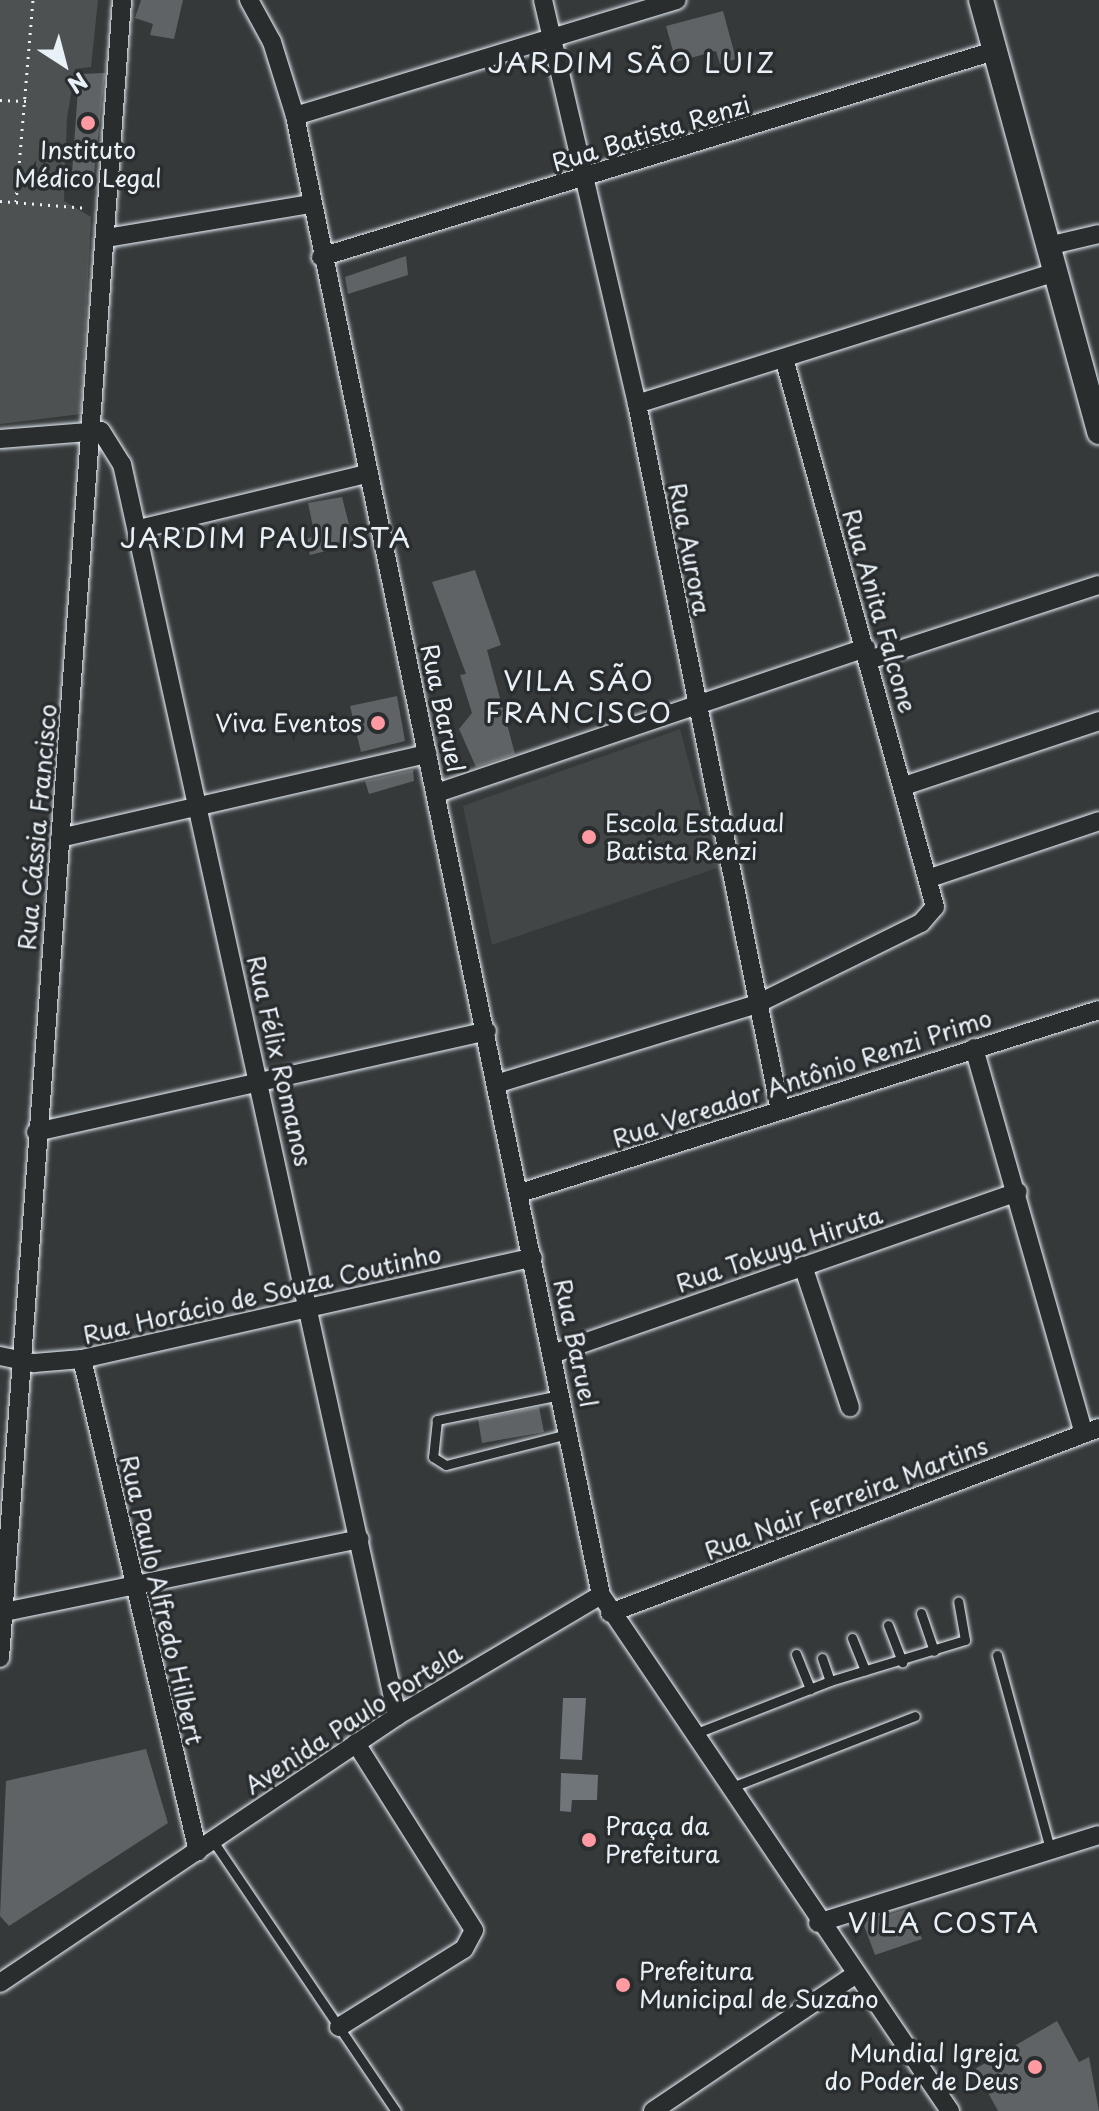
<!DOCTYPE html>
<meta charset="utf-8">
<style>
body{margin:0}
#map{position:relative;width:1099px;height:2111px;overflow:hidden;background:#35393a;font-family:"Playpen Sans",sans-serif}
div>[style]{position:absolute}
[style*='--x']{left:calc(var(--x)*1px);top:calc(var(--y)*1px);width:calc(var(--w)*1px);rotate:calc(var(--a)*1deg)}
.built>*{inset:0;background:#424647}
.green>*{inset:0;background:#4d5152}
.water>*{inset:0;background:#707579}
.building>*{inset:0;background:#5f6365}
.path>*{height:3px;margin-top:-1.5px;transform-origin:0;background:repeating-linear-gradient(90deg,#e8f1f8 0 2px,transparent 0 8px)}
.roads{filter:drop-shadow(0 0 2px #e8f1f8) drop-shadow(0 0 2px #e8f1f8)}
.service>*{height:9px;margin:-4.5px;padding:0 4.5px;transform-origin:4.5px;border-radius:4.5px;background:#2a2d2e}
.minor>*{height:18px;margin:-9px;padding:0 9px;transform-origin:9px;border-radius:9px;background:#2a2d2e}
.secondary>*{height:24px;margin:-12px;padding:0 12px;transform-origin:12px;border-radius:12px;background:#2a2d2e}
.dots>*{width:22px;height:22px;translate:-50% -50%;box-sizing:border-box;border:4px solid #2a2d2e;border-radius:50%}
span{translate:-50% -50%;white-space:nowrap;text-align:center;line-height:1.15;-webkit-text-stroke:7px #2a2d2e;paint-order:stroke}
.street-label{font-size:24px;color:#e8f1f8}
.poi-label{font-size:24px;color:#e8f1f8}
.right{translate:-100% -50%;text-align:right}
.left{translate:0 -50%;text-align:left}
.quarter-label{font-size:28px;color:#e8f1f8;letter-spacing:2px}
.north{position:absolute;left:24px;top:24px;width:80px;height:80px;-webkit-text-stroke:6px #2a2d2e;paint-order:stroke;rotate:144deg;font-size:22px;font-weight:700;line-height:32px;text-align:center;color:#e8f1f8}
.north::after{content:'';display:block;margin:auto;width:28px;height:36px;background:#e8f1f8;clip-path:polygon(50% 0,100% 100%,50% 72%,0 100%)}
</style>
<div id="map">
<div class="built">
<i style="clip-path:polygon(680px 729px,717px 868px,492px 945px,463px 806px)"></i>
</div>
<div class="green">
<i style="clip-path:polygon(0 0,98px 0,91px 67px,75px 69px,67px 118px,64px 201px,91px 217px,81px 414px,0 424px)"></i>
</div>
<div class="water">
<i style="clip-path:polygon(563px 1698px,586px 1698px,582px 1760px,560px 1759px)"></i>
<i style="clip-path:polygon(561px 1773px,598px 1775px,597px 1800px,572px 1800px,571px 1812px,560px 1811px)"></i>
</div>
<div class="building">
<i style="clip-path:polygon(141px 0,183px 0,174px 39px,150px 35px,153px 24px,135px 18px)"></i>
<i style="clip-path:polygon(723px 11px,736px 59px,720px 64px,716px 51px,676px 62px,666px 26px)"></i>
<i style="clip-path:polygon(105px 73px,94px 174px,72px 173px,79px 74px)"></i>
<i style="clip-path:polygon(406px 256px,408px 275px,348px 294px,345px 277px)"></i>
<i style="clip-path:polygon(342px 497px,354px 544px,310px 555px,306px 539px,315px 536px,308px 503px)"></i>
<i style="clip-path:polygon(475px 570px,501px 645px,487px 650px,515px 754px,476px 767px,459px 729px,472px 713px,460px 675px,466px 674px,432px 582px)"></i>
<i style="clip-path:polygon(397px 696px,405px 741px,361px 752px,350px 706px)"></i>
<i style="clip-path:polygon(413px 770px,414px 781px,369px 794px,365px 781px)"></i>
<i style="clip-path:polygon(539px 1407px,544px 1432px,482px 1443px,478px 1419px)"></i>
<i style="clip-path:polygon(146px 1749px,168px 1823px,9px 1926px,0 1916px,6px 1781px)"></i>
<i style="clip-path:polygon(910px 1908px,922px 1939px,875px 1955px,863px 1923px)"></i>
<i style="clip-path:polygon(1057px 2021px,1079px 2062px,1089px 2057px,1099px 2111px,998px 2111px,975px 2069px)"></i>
</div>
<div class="path">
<i style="--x:0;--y:100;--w:26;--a:2"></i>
<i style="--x:0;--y:201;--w:88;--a:4.5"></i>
<i style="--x:16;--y:202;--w:203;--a:-85.2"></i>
</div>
<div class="roads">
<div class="service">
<i style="--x:560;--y:1395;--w:126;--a:168.5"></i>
<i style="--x:437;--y:1420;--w:37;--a:96"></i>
<i style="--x:433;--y:1457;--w:15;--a:32"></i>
<i style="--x:446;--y:1465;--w:126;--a:-14.3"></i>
<i style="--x:921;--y:1613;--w:40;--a:71.1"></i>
<i style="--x:888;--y:1625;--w:40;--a:69"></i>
<i style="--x:852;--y:1638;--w:35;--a:68"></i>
<i style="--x:796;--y:1654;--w:38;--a:68"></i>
<i style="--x:997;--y:1655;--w:201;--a:74.7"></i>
<i style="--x:822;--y:1658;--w:24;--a:71"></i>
<i style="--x:694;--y:1734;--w:146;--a:-21.3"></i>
<i style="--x:830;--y:1681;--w:141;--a:-16.9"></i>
<i style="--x:965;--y:1640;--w:39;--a:-100"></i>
<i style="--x:732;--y:1787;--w:196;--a:-21.2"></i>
<i style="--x:213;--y:1841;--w:326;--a:55.9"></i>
</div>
<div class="minor">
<i style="--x:249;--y:0;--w:48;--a:61.3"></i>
<i style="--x:272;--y:42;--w:77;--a:72.7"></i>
<i style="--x:295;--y:116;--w:1510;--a:78.31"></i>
<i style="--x:601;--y:1595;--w:623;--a:55.93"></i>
<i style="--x:543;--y:0;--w:415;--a:76.9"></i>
<i style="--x:637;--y:404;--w:720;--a:78.55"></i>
<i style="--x:295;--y:116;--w:399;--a:-16.9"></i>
<i style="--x:107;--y:238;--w:207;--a:-9.5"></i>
<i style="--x:1048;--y:246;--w:52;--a:-13.2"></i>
<i style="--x:321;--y:257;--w:704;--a:-17.02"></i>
<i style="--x:637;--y:404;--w:438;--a:-17.5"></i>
<i style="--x:0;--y:439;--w:101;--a:-4.5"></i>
<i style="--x:101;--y:431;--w:39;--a:58"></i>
<i style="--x:122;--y:464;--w:1282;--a:77.61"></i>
<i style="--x:139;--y:529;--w:235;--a:-13.6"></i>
<i style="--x:869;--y:660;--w:242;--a:-18.1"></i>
<i style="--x:904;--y:786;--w:206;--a:-18.4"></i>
<i style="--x:437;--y:793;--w:453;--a:-18.7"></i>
<i style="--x:60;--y:838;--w:377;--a:-12.9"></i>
<i style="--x:930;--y:878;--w:178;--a:-18.6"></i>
<i style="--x:974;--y:1048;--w:400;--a:74.1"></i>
<i style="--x:499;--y:1083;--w:270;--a:-17"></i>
<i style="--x:757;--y:1004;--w:183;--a:-26.3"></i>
<i style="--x:921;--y:923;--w:21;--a:-49"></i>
<i style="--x:935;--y:907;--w:569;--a:-105.38"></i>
<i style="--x:36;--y:1132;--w:462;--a:-12.6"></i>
<i style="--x:520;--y:1193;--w:607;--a:-17.54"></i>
<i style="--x:803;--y:1266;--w:149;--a:71.6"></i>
<i style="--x:555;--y:1353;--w:490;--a:-19.2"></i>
<i style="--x:0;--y:1356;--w:35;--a:12"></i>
<i style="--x:34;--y:1363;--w:48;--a:-4.8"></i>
<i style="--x:82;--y:1359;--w:462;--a:-12.7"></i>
<i style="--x:82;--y:1359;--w:506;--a:76.76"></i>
<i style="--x:4;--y:1612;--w:363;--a:-11.6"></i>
<i style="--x:610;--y:1613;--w:523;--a:-20.72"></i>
<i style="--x:0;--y:1658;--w:1662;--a:-85.79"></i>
<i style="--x:818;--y:1923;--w:294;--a:-17.4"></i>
<i style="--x:0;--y:1983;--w:478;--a:-33.9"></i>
<i style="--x:397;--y:1716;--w:237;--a:-30.7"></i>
<i style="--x:339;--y:2027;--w:147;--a:-32"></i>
<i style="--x:464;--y:1949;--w:21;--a:-62"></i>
<i style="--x:474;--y:1930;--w:221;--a:-122.3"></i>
<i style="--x:653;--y:2111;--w:241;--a:-34"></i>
</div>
<div class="secondary">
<i style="--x:981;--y:0;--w:448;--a:74.7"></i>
</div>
</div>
<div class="dots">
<i style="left:88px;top:123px;background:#ff9aa2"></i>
<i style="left:378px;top:723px;background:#ff9aa2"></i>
<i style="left:589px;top:837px;background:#ff9aa2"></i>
<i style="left:589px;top:1840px;background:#ff9aa2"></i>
<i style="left:623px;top:1985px;background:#ff9aa2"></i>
<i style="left:1035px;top:2067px;background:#ff9aa2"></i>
</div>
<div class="street-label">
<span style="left:651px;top:133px;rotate:-17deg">Rua Batista Renzi</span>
<span style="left:690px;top:549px;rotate:79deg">Rua Aurora</span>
<span style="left:880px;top:611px;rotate:74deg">Rua Anita Falcone</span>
<span style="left:443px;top:708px;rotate:78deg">Rua Baruel</span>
<span style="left:37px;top:827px;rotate:-85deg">Rua Cássia Francisco</span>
<span style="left:280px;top:1061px;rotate:77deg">Rua Félix Romanos</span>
<span style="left:802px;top:1078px;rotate:-18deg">Rua Vereador Antônio Renzi Primo</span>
<span style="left:779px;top:1249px;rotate:-19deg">Rua Tokuya Hiruta</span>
<span style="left:262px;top:1294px;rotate:-13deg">Rua Horácio de Souza Coutinho</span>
<span style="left:576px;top:1343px;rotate:78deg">Rua Baruel</span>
<span style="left:846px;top:1498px;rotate:-21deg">Rua Nair Ferreira Martins</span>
<span style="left:162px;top:1600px;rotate:77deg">Rua Paulo Alfredo Hilbert</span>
<span style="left:353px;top:1719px;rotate:-33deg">Avenida Paulo Portela</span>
</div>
<div class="poi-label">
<span style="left:88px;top:164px">Instituto<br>Médico Legal</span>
<span class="right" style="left:362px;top:723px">Viva Eventos</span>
<span class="left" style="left:605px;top:837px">Escola Estadual<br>Batista Renzi</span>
<span class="left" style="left:605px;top:1840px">Praça da<br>Prefeitura</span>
<span class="left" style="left:639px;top:1985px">Prefeitura<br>Municipal de Suzano</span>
<span class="right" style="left:1019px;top:2067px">Mundial Igreja<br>do Poder de Deus</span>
</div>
<div class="quarter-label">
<span style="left:632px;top:62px">JARDIM SÃO LUIZ</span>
<span style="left:266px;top:537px">JARDIM PAULISTA</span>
<span style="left:579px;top:696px">VILA SÃO<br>FRANCISCO</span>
<span style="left:944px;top:1922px">VILA COSTA</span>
</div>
<div class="north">N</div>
</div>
